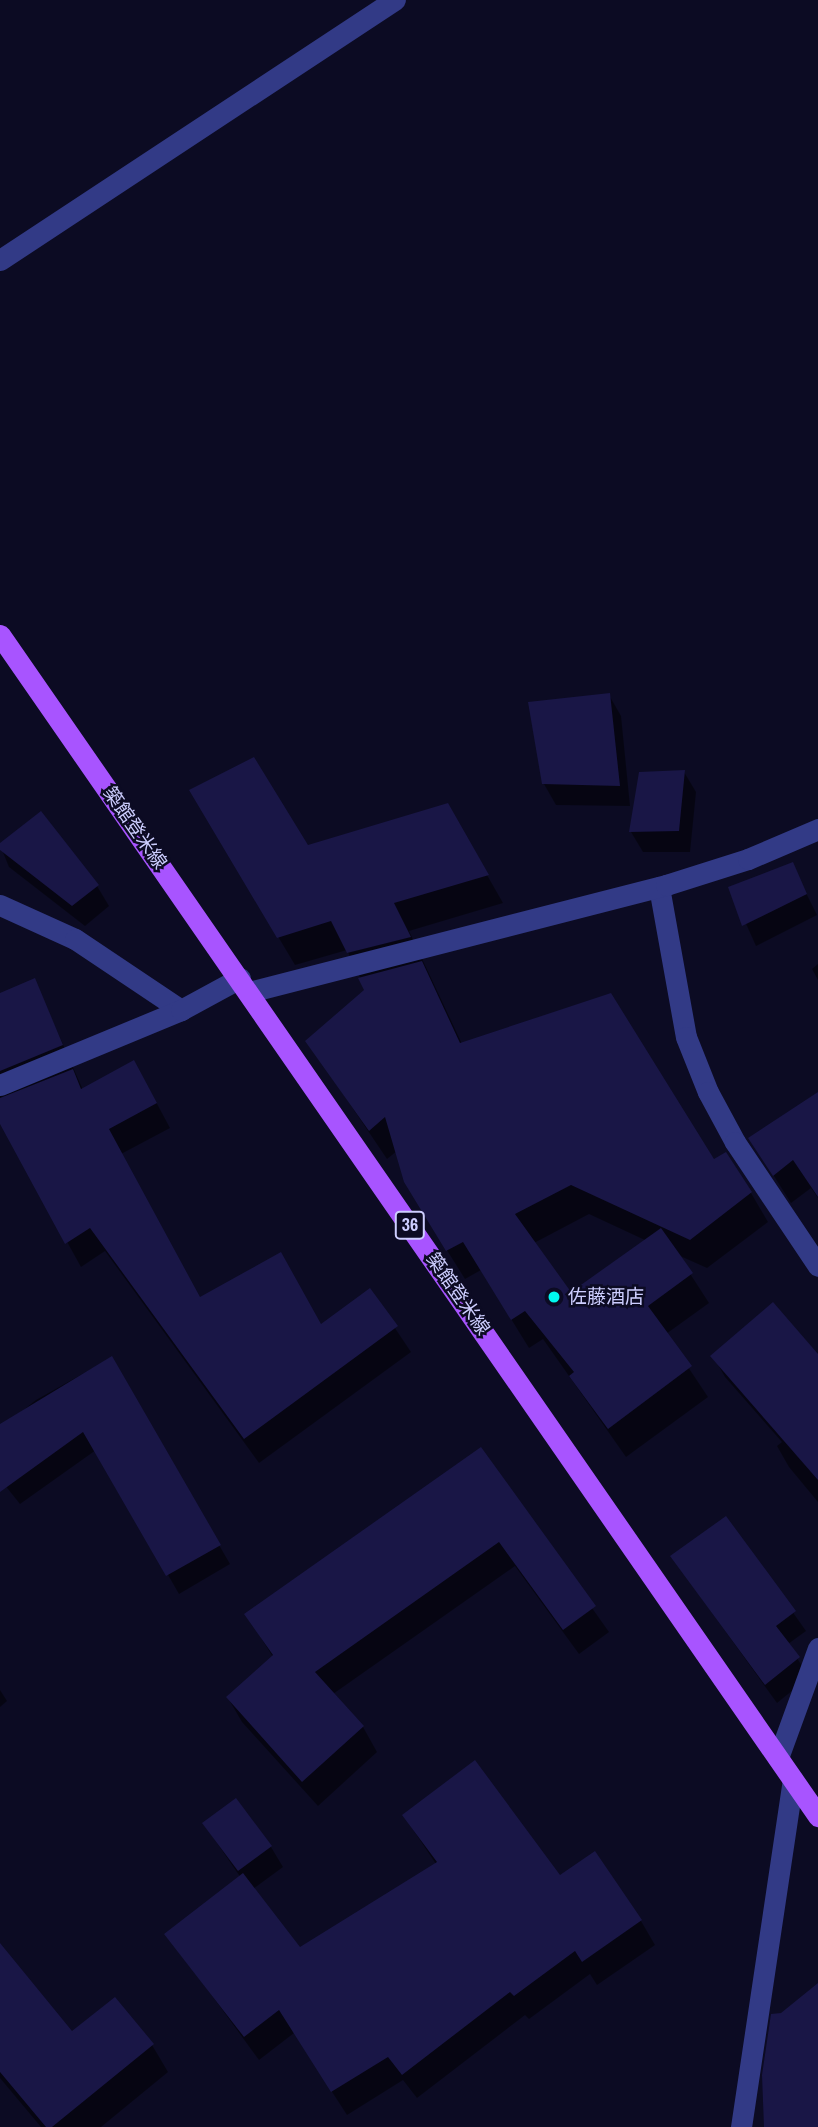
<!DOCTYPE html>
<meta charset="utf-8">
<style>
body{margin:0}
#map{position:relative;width:818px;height:2127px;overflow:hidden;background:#0c0b23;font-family:"Archivo Narrow","Noto Sans JP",sans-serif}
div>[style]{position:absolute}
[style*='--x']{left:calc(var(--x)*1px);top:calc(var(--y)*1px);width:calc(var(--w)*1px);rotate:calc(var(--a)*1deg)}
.shadow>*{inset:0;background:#0007}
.building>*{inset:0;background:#191646}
.street>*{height:21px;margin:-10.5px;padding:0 10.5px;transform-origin:10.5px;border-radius:10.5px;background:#323a86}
.primary>*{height:21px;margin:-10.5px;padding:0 10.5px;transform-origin:10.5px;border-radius:10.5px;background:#a854ff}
.dots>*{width:19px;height:19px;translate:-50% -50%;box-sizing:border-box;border:4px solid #0c0b23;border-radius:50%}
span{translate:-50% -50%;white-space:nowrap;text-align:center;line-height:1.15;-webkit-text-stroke:5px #0c0b23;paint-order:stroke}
.shield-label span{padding:2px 5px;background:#0c0b23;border:2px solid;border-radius:5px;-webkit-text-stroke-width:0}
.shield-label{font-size:18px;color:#cdceff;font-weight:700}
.street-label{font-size:19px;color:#cdceff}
.poi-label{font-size:19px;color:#cdceff}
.left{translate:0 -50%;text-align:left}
</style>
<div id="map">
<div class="shadow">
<i style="clip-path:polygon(609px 695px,621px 716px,630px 806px,556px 805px,544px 784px)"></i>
<i style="clip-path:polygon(684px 772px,696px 792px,690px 852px,643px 852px,631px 832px)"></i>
<i style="clip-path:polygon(evenodd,447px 805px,503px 903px,409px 931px,462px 1044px,713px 1162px,751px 1193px,768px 1222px,707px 1268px,678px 1255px,709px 1303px,666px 1334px,708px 1397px,626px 1457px,543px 1339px,529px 1348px,481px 1270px,465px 1279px,423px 1212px,397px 1151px,387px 1159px,308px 1042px,366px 990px,347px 950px,295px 965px,208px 819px,307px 847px,447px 805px,589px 1214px,647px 1241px,571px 1294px,534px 1243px,589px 1214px)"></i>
<i style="clip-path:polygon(0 845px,97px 886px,109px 906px,85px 926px,9px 867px)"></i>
<i style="clip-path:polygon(792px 865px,817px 915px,756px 946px,730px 888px)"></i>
<i style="clip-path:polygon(818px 964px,818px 980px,812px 969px)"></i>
<i style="clip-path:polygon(35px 981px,83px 1090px,148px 1087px,170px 1128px,121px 1154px,200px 1299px,321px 1326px,370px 1291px,411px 1352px,259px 1463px,105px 1251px,81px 1267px,0 1121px,0 995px)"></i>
<i style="clip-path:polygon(818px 1094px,818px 1198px,811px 1188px,791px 1203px,750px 1138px)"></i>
<i style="clip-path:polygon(713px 1356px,818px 1356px,818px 1502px,789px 1467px,777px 1446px,782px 1442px,725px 1377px)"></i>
<i style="clip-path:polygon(111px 1358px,230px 1564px,179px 1594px,96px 1450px,20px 1504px,0 1479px,0 1429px,36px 1400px)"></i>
<i style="clip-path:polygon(480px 1450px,609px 1632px,579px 1654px,515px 1566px,333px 1694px,363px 1727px,377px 1752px,318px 1806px,242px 1722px,228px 1698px,273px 1657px,246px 1614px)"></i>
<i style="clip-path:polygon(726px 1518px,806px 1631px,788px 1644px,809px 1677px,777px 1703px,672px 1557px)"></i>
<i style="clip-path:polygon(0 1690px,7px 1701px,0 1707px)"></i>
<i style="clip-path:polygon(404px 1816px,560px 1877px,641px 1921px,655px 1945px,597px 1985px,590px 1974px,529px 2019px,525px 2015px,417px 2098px,403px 2080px,347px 2115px,294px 2033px,259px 2060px,167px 1934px,241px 1878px,204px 1824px,271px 1847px,283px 1867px,253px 1889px,300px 1950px,436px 1864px)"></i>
<i style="clip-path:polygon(0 1975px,72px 2034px,152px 2045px,168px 2072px,101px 2127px,41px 2127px,0 2078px)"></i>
</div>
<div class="building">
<i style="clip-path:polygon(610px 693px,620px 786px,542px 784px,528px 702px)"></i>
<i style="clip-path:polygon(254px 757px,308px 845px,448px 803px,489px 875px,394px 903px,411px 937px,347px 953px,331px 921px,277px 938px,189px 790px)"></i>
<i style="clip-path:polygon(685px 770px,679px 831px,629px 832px,639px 772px)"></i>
<i style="clip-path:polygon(41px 811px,99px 885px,72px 906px,0 850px,0 843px)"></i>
<i style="clip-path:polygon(793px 862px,807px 894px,742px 926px,728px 887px)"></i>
<i style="clip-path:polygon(422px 961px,460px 1043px,611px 993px,714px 1159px,726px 1152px,752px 1192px,690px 1240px,571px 1185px,515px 1214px,571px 1292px,661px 1228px,693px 1273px,648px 1306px,692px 1366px,608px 1429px,569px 1376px,574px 1372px,525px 1311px,511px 1320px,463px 1242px,446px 1251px,404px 1182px,385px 1117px,369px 1131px,305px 1041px,364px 990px,358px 978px)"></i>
<i style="clip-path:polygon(35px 978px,63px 1045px,0 1071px,0 993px)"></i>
<i style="clip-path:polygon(134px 1060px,157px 1103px,109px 1129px,200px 1297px,281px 1252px,321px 1324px,370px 1288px,398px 1326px,244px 1439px,90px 1228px,65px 1244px,0 1124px,0 1098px,73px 1069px,81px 1089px)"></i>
<i style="clip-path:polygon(818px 1092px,818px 1197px,793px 1160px,773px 1176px,748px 1138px)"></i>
<i style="clip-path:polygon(773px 1302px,818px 1354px,818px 1480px,710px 1356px)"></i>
<i style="clip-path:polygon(112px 1356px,221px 1545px,166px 1576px,83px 1432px,0 1492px,0 1424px)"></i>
<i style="clip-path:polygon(481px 1447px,596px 1606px,563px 1630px,499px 1542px,315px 1672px,364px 1726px,302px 1782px,226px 1697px,273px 1655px,244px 1614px)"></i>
<i style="clip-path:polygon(726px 1516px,796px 1611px,776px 1626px,800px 1657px,765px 1685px,670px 1556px)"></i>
<i style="clip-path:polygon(475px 1760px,560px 1875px,595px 1851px,642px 1920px,582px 1962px,575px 1951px,514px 1996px,510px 1992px,402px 2075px,388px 2057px,331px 2092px,279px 2010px,244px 2037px,164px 1934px,243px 1873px,300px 1947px,437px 1862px,402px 1815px)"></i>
<i style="clip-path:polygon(236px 1798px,272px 1846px,238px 1871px,202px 1823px)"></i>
<i style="clip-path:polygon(0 1943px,72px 2031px,115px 1997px,154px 2044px,52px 2127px,46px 2127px,0 2072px)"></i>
<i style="clip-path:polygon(818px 1983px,818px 2127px,764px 2127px,762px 2075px,771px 2014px,781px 2013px)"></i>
</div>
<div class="street">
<i style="--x:0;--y:260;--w:473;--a:-33.4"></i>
<i style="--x:659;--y:887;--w:152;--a:79.8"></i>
<i style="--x:686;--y:1037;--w:59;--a:68.2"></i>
<i style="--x:708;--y:1092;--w:57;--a:61.6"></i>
<i style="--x:735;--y:1142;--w:149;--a:56.2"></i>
<i style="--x:0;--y:905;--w:82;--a:24.4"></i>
<i style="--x:75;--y:939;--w:128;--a:33.8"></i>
<i style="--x:249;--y:992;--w:431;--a:-14.4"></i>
<i style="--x:666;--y:885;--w:86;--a:-17.6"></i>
<i style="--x:748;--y:859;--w:76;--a:-23.2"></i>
<i style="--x:0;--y:1085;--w:196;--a:-22.5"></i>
<i style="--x:181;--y:1010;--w:67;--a:-28.5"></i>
<i style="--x:778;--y:1758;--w:117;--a:-70"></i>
<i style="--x:741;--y:2127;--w:351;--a:-81.5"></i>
</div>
<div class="primary">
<i style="--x:0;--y:635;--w:1437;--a:55.29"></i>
</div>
<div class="dots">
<i style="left:554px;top:1297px;background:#00f8f0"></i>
</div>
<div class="shield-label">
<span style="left:410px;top:1225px">36</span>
</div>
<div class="street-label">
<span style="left:135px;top:828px;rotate:55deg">築館登米線</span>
<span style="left:458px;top:1294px;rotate:55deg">築館登米線</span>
</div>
<div class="poi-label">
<span class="left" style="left:568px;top:1297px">佐藤酒店</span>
</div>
</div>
